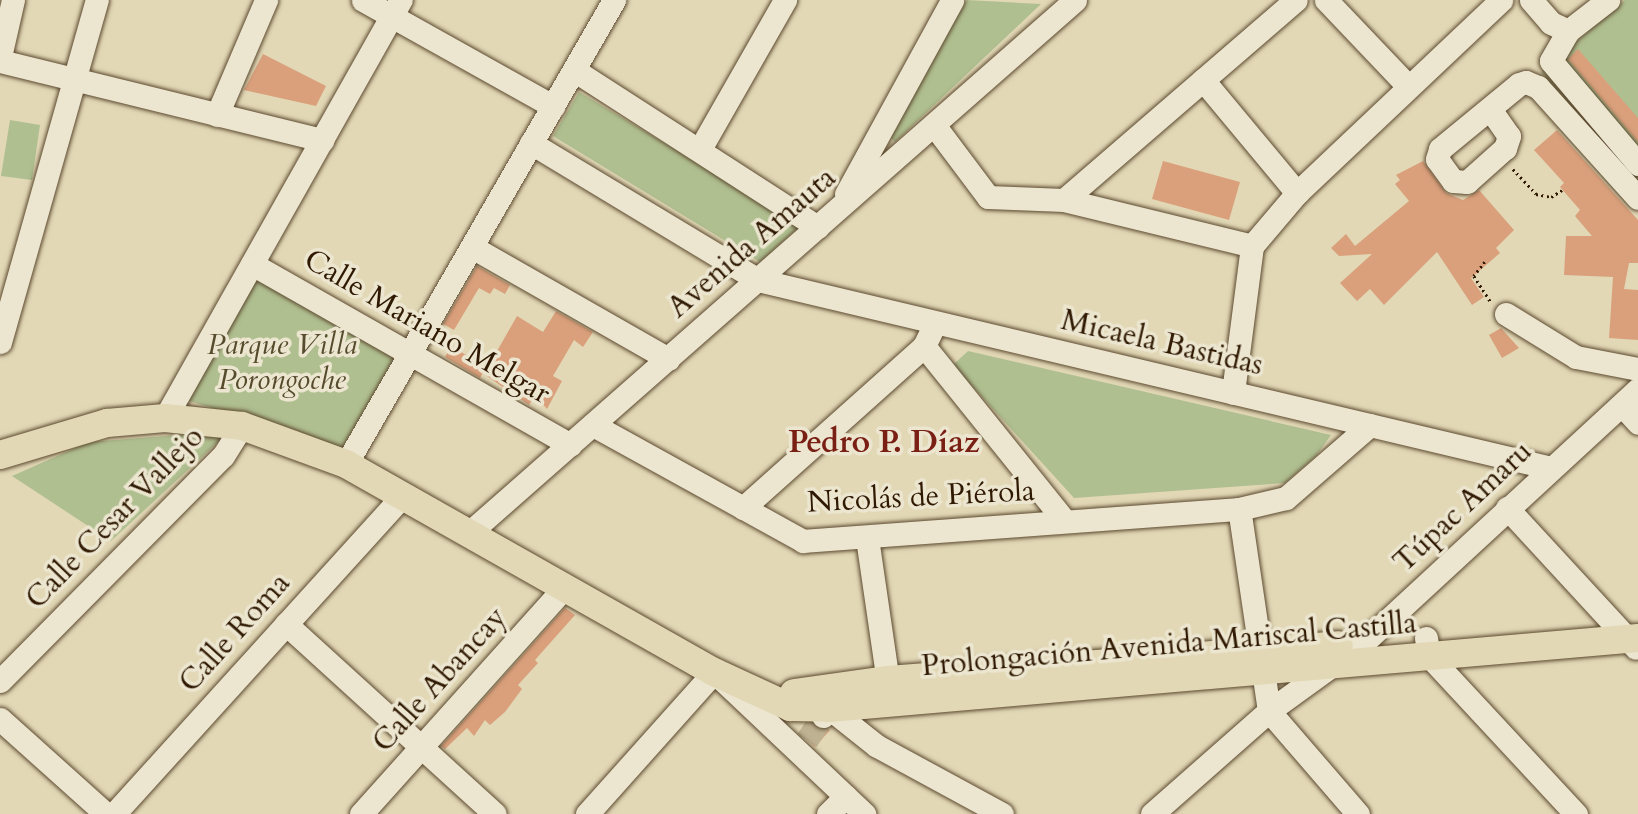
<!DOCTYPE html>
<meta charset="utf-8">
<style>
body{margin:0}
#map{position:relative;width:1638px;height:814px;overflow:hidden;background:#e2d8b6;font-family:Cardo,serif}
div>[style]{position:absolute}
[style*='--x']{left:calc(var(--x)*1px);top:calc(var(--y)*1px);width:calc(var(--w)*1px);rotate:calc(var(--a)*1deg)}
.green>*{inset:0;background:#b0bf90}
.building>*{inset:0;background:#daa07c}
.minor-tunnel>*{height:23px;margin-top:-11.5px;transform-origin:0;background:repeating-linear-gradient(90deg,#beb292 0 23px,transparent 0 34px)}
.path>*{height:2.5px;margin-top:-1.25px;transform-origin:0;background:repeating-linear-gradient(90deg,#301902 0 2px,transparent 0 5.5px)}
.roads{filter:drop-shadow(0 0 2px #5c492f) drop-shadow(0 0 2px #5c492f)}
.minor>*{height:23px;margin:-11.5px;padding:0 11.5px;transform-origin:11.5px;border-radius:11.5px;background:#ece6d0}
.major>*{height:28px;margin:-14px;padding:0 14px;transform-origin:14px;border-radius:14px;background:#e2d8b6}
span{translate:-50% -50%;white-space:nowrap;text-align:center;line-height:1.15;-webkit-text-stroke:7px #ece6d0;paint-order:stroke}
.street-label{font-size:30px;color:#301902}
.park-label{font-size:30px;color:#564b2d;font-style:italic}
.neighbourhood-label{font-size:32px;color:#7a1f14;font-weight:700}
</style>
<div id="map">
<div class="green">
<i style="clip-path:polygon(967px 0,1041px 4px,895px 142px,885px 132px)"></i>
<i style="clip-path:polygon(1625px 0,1638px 0,1638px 185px,1541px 72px)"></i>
<i style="clip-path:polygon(579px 92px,801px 225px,760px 262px,553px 136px)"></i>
<i style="clip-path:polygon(10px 120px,40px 125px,32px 180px,1px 176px)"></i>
<i style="clip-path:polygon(257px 274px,403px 355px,342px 448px,186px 400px)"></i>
<i style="clip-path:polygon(968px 351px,1331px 435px,1316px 456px,1285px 483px,1074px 498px,953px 365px)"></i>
<i style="clip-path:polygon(230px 431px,111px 541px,12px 476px,89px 442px)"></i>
</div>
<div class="building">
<i style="clip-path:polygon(1578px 49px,1638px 118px,1638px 142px,1568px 59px)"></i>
<i style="clip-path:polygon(263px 54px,326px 86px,316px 106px,244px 90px)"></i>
<i style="clip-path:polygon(1557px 130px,1638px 220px,1638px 263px,1629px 263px,1624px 289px,1638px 290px,1638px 340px,1609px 338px,1613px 277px,1564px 275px,1566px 236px,1592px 236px,1575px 216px,1580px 210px,1560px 187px,1564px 183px,1534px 150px)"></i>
<i style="clip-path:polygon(1163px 161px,1240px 182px,1229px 220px,1152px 199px)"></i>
<i style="clip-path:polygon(1423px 161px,1446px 193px,1463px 200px,1479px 190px,1514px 230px,1496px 248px,1500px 253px,1471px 278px,1484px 297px,1472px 305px,1437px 252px,1384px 305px,1370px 289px,1357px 301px,1340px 283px,1372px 254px,1339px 256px,1331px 248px,1346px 234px,1355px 246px,1409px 201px,1395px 184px,1400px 180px,1396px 175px)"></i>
<i style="clip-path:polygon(477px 266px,510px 285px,505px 294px,494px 288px,490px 294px,479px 288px,454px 330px,443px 324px)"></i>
<i style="clip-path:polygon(556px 311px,593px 332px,583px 347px,574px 340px,553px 376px,562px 381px,547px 409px,535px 395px,529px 405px,484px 374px,517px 316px,543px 332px)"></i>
<i style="clip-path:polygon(1501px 328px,1519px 348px,1502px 358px,1489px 335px)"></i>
<i style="clip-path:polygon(451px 346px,486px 367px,480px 378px,445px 357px)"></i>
<i style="clip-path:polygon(565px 608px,575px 615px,535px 660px,538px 663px,518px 685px,522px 689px,505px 712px,490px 725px,485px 720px,474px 736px,467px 728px,445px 749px,441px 746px)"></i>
<i style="clip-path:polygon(808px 724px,830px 730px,815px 747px,800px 734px)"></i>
</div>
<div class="minor-tunnel">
<i style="--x:807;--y:740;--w:23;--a:-56"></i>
</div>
<div class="path">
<i style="--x:1513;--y:169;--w:34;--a:47"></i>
<i style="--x:1536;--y:194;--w:15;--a:11"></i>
<i style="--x:1551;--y:197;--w:13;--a:-32"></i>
<i style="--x:1485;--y:262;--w:18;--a:128"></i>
<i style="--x:1474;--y:276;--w:31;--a:57"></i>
</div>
<div class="roads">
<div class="minor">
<i style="--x:363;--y:0;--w:218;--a:29.2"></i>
<i style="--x:1326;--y:0;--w:119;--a:46.4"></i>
<i style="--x:1531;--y:0;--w:30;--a:49"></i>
<i style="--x:1551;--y:23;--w:19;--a:25"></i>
<i style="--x:1568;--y:31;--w:34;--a:120"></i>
<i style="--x:1551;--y:61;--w:135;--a:49.8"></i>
<i style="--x:1568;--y:31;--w:51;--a:-37.8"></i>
<i style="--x:0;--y:57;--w:58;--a:-77.2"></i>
<i style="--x:0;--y:61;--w:332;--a:13.8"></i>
<i style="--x:574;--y:70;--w:290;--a:32.8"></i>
<i style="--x:1203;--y:80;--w:147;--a:50.2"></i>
<i style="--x:1490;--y:109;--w:33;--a:55"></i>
<i style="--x:1509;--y:136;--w:13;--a:108"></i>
<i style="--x:1505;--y:148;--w:51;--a:138.2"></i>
<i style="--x:1467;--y:182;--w:14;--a:-176"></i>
<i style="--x:1453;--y:181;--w:27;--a:-126"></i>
<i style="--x:1437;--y:159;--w:10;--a:-73"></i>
<i style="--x:1440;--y:149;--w:102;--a:-39.4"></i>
<i style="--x:1519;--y:84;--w:7;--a:-16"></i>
<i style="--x:1526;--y:82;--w:13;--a:23"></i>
<i style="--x:1538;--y:87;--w:149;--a:48"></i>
<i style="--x:217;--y:115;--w:125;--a:-66.9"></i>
<i style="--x:934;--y:125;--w:90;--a:53.1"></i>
<i style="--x:988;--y:197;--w:76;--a:2.3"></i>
<i style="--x:1064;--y:200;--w:194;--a:13.7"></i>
<i style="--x:1252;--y:246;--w:148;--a:97.4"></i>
<i style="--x:531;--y:143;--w:265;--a:31.1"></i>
<i style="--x:758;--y:280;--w:815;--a:13.34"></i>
<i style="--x:700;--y:149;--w:172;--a:-60.3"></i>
<i style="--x:846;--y:194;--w:221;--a:-61.3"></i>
<i style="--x:1064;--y:200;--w:306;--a:-40.8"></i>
<i style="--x:1252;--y:246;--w:70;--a:-49.7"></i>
<i style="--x:1297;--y:193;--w:281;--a:-43.4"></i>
<i style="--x:472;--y:247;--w:226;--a:29.7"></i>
<i style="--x:252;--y:264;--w:366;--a:29.6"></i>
<i style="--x:1506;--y:314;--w:82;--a:31.6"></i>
<i style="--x:1576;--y:357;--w:63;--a:11"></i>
<i style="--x:0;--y:342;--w:355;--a:-74.2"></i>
<i style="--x:924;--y:346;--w:223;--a:51.2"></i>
<i style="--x:1622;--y:405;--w:24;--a:48"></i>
<i style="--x:165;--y:418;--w:480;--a:-60.6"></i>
<i style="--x:593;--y:425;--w:240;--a:28.9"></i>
<i style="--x:803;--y:541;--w:437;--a:-4.2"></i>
<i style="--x:346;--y:464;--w:536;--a:-59.99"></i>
<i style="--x:743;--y:508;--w:243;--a:-41.8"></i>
<i style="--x:924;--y:346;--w:25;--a:-64"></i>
<i style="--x:1507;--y:508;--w:190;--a:47.3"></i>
<i style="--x:469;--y:533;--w:807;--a:-41.33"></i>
<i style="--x:867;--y:538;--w:159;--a:81.7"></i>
<i style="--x:286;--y:624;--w:282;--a:42.3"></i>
<i style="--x:1426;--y:638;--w:18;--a:81"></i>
<i style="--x:1429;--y:656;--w:216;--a:47.1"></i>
<i style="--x:0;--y:681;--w:317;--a:-45.3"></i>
<i style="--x:223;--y:456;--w:36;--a:-58"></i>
<i style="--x:1269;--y:711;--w:204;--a:-98.4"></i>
<i style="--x:1239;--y:509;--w:48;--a:-13.2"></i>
<i style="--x:1286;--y:498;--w:111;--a:-41"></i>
<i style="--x:1269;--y:711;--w:136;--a:49.2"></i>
<i style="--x:823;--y:716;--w:10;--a:-53"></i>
<i style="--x:829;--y:708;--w:61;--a:38.4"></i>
<i style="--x:877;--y:746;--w:142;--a:28.5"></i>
<i style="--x:0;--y:719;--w:142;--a:41.9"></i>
<i style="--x:114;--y:814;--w:430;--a:-47.8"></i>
<i style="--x:361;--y:814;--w:305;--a:-48.1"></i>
<i style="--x:587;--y:814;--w:191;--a:-48.2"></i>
<i style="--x:714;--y:672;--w:207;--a:43.4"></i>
<i style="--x:828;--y:814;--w:25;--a:-45"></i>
<i style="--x:1152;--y:814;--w:156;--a:-41.4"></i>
<i style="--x:1269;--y:711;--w:116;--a:-35.9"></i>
<i style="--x:1363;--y:643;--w:374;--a:-42.7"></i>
</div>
<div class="major">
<i style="--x:0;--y:455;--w:112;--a:-16.7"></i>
<i style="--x:107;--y:423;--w:58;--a:-4.9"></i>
<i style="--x:165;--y:418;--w:77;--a:5.9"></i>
<i style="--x:242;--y:426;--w:111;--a:20.1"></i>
<i style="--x:346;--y:464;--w:423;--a:29.5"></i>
<i style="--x:714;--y:672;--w:84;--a:24.7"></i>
<i style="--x:790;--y:707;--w:39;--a:1"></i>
<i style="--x:829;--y:708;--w:812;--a:-4.95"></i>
<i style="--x:794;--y:693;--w:95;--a:-7.9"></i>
<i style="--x:888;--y:680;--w:452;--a:-4.4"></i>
</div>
</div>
<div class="street-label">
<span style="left:752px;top:243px;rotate:-41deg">Avenida Amauta</span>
<span style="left:427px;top:327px;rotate:30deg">Calle Mariano Melgar</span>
<span style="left:1162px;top:343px;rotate:13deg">Micaela Bastidas</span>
<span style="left:921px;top:497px;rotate:-3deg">Nicolás de Piérola</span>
<span style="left:1463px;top:507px;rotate:-43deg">Túpac Amaru</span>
<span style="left:115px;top:518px;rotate:-46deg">Calle Cesar Vallejo</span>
<span style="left:235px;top:633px;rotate:-48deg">Calle Roma</span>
<span style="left:1169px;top:645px;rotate:-5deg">Prolongación Avenida Mariscal Castilla</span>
<span style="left:440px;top:680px;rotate:-48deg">Calle Abancay</span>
</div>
<div class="park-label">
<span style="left:282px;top:362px">Parque Villa<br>Porongoche</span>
</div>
<div class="neighbourhood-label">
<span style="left:884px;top:442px">Pedro P. Díaz</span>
</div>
</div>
